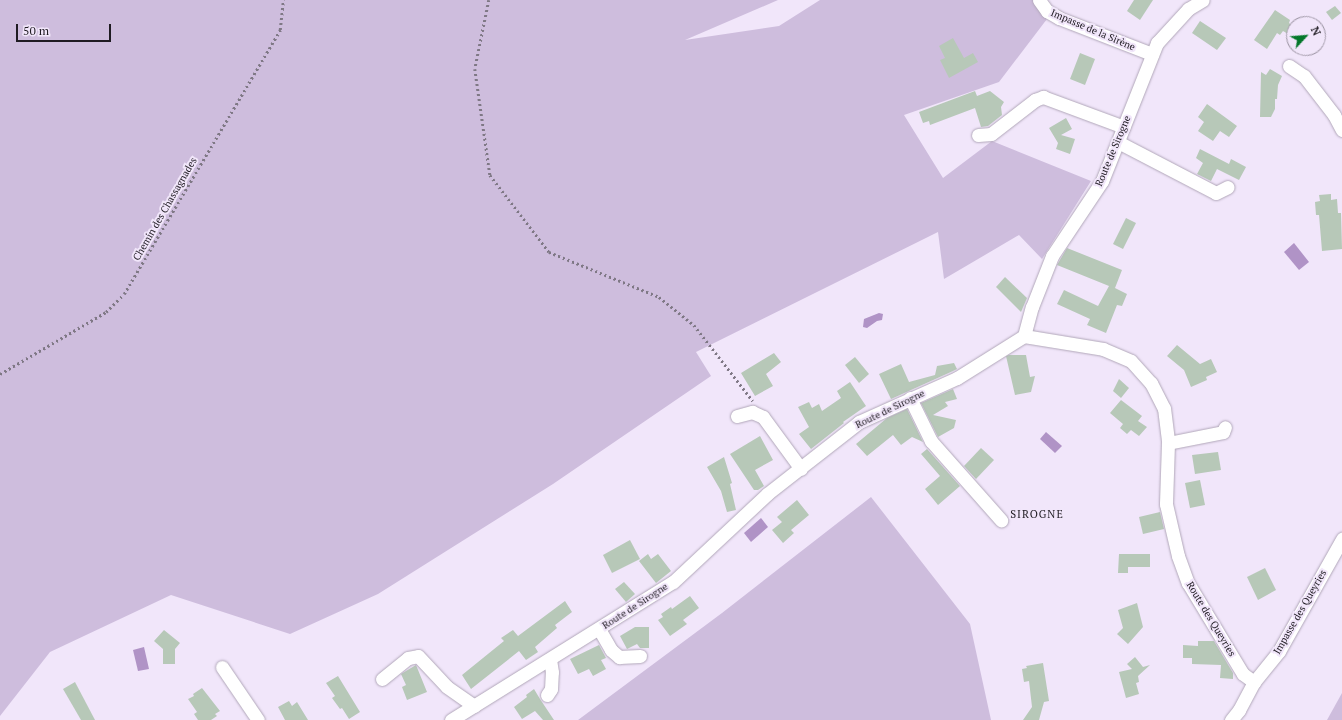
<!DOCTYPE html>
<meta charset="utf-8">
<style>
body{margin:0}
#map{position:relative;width:1342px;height:720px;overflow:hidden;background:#f1e6fa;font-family:"PT Serif",serif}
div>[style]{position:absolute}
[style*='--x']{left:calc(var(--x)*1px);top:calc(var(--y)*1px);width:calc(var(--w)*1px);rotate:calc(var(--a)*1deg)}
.green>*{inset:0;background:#cebddd}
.water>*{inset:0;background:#b093c6}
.building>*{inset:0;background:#b7c8b8}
.path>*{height:2.5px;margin-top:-1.25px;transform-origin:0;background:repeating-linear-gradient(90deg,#7f7885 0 2px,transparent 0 5px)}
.roads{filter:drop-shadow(0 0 1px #b1a7b9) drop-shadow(0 0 1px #b1a7b9)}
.minor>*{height:13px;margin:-6.5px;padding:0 6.5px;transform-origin:6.5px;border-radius:6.5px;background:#fff}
span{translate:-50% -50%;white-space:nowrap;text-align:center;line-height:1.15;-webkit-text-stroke:4px #f1e6fa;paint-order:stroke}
.street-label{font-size:10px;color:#1f1b22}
.neighbourhood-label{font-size:11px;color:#1f1b22;letter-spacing:1px}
.north{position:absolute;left:1286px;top:16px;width:40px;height:40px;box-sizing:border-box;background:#f1e6fa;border:1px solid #9d95a4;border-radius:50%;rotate:64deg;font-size:11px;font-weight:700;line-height:16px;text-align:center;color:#1f1b22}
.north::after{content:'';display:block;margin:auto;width:14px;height:18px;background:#04772b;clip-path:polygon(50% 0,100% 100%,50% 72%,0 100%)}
.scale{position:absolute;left:16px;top:24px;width:95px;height:18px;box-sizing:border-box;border:2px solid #1f1b22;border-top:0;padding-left:5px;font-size:12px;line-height:14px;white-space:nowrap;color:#1f1b22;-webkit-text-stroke:3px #f1e6fa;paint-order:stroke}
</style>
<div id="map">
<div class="green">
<i style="clip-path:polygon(0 0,778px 0,685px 40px,779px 26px,820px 0,1033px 0,1047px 19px,999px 82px,904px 115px,943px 178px,992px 141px,1091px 181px,1042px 259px,1019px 235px,944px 279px,938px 232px,696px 352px,711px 376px,553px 484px,378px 594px,290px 634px,171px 595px,50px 652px,0 716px)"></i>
<i style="clip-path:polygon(871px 497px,970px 624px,991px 720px,578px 720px,722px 613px)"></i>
<i style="clip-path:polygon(1342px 693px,1342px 720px,1327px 720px)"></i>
</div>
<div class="water">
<i style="clip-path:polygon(1294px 243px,1309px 262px,1299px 270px,1284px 252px)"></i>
<i style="clip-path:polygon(879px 313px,883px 314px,882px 320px,877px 321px,867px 328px,863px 327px,864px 319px)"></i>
<i style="clip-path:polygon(1046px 432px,1062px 446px,1055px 453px,1040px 439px)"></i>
<i style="clip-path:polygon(761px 518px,768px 527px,751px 542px,744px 533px)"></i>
<i style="clip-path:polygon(144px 647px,149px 669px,138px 671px,133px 650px)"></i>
</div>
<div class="building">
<i style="clip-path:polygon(1134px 0,1153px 0,1140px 20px,1127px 11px)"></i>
<i style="clip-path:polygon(1335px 6px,1341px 13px,1332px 20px,1326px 12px)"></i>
<i style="clip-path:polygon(1275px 10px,1290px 20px,1289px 23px,1293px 26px,1288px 34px,1283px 31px,1280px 35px,1277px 33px,1267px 49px,1254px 40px)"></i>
<i style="clip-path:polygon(1200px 21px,1226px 38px,1217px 50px,1192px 33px)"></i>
<i style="clip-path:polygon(953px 38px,964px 58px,973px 53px,978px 62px,949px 78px,940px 60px,945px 58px,939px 46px)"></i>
<i style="clip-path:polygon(1080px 53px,1095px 59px,1085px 85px,1070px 79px)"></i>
<i style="clip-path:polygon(1270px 69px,1282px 76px,1278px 85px,1277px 99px,1275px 99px,1275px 109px,1271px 117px,1260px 117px,1261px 72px,1266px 75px)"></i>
<i style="clip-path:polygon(975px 91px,977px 96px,990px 91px,1004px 102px,1001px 107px,1002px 115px,988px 126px,981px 127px,975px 108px,930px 125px,929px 121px,923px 123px,919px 112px)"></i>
<i style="clip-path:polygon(1207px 104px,1237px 126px,1229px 137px,1220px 131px,1213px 141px,1198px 131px,1204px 122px,1198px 117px)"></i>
<i style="clip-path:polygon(1066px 118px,1072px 129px,1061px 135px,1075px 139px,1070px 154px,1056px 149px,1058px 143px,1049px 128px)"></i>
<i style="clip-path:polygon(1200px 149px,1229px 164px,1231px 159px,1246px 167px,1239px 180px,1217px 169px,1211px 181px,1197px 174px,1203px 163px,1196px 158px)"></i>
<i style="clip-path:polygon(1331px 194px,1331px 200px,1337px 199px,1338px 213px,1341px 213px,1342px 249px,1322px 251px,1319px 215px,1316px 215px,1315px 202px,1320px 201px,1319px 195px)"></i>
<i style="clip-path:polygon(1126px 218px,1136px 223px,1123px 249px,1113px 244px)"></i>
<i style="clip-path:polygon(1067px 248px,1122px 270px,1115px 288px,1113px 287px,1127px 294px,1122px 306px,1117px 305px,1106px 333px,1087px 325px,1090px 319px,1057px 304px,1064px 290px,1098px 306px,1109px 286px,1057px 265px)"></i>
<i style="clip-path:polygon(1005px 277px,1027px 298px,1021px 312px,996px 287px)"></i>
<i style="clip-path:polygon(1177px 345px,1200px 364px,1211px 359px,1217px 372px,1206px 377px,1207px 380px,1191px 387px,1184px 370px,1167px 356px)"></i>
<i style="clip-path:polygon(774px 353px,781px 362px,766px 374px,773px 386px,755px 396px,741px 373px)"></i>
<i style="clip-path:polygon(1009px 355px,1026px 355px,1030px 377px,1035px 376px,1031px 392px,1015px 395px,1006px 356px)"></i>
<i style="clip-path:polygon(855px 357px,869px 374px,859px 383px,845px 365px)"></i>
<i style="clip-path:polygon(954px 363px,957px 369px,953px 371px,891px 399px,879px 374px,901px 364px,909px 382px,935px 375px,937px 366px)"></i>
<i style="clip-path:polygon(1119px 379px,1129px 388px,1121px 398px,1113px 391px)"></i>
<i style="clip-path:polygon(850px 382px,866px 406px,843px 422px,844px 423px,811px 449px,799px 434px,809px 427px,798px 407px,809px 402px,812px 408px,819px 404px,822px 411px,841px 398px,837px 391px)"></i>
<i style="clip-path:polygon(953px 389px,957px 399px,945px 402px,948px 406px,933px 415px,956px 420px,954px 428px,938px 437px,921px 403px)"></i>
<i style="clip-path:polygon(1121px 400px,1142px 416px,1138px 421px,1147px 427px,1139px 436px,1131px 430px,1127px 434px,1120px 428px,1123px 424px,1110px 413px)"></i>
<i style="clip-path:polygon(907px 409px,923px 442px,912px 437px,901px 445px,893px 435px,867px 456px,856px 444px,887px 418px)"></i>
<i style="clip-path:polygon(760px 436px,773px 460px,755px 470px,764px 486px,758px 490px,754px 490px,730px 454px)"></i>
<i style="clip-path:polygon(981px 448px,994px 460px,976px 479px,964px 466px)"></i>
<i style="clip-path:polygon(927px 449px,960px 486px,938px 505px,925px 489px,940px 476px,921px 454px)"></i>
<i style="clip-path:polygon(1218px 452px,1221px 470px,1195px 474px,1192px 455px)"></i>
<i style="clip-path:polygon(724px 457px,732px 483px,730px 484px,736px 510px,727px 512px,721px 491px,707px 467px)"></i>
<i style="clip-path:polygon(1200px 480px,1205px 505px,1190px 508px,1185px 483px)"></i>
<i style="clip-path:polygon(797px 500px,809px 515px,791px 530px,794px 533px,783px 543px,772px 530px,782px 522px,777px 517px)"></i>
<i style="clip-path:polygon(1160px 512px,1164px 529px,1143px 534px,1139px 517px)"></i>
<i style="clip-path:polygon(630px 540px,640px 559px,612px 573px,603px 555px)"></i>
<i style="clip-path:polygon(648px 554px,651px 559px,658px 554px,671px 571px,656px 583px,639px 561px)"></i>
<i style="clip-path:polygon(1119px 554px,1150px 554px,1150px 567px,1128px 567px,1128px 573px,1118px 573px)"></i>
<i style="clip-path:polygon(1265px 568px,1276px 590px,1258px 600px,1247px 577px)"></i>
<i style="clip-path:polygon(624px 582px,635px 594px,626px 602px,615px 589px)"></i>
<i style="clip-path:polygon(690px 596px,699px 608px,683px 620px,687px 624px,670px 636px,658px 620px,663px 617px,661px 614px,671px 607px,672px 609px)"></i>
<i style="clip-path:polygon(565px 601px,572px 612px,555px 625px,557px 628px,535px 647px,538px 652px,526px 660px,519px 651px,471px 689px,462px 675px,504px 641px,501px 638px,513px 630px,518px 636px)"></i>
<i style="clip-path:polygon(1137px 603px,1143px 627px,1128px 644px,1117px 634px,1123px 628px,1118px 610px)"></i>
<i style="clip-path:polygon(635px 627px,649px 627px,649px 648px,640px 648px,637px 644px,627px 649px,620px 636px)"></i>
<i style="clip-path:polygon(164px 630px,180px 643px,175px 649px,175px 664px,163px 664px,163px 649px,154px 641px)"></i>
<i style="clip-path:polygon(1198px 641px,1214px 641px,1233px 673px,1233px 679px,1220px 678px,1221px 665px,1192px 664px,1192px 658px,1183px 658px,1183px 645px,1198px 646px)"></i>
<i style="clip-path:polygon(599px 645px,606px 658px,601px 660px,606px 669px,593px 676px,589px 669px,578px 674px,570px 659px)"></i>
<i style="clip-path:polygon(1135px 657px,1143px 667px,1150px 665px,1138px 676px,1139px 682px,1136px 683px,1139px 694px,1126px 698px,1119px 672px,1132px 669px,1127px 664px)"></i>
<i style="clip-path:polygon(1043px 663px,1049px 701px,1044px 702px,1039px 720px,1023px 720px,1032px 707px,1029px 681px,1024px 682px,1022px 669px,1027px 668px,1026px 666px)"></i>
<i style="clip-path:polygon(416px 665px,427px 692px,407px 700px,402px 687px,406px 685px,401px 674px)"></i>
<i style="clip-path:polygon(338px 676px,360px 712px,349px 719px,342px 708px,340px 709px,332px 698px,335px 696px,326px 683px)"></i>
<i style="clip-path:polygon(75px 682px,95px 720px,81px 720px,63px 689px)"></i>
<i style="clip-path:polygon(202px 688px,220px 711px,215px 714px,217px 716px,211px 720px,198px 720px,194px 714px,197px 712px,188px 699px,194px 696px,193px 694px)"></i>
<i style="clip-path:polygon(534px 689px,540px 699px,554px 720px,543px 720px,535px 711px,522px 719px,514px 707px,527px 697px,526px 695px)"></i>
<i style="clip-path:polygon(289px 701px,292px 706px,297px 702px,308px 720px,285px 720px,278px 707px)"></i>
</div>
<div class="path">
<i style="--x:489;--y:0;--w:70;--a:101.5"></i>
<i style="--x:475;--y:69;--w:107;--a:81.9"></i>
<i style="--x:490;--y:175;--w:97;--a:52.5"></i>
<i style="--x:549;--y:252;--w:119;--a:22.2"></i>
<i style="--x:659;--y:297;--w:45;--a:38.7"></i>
<i style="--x:694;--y:325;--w:96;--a:52.2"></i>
<i style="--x:0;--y:374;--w:123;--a:-30.3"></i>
<i style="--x:106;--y:312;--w:25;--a:-45"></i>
<i style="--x:124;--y:294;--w:307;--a:-59.4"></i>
<i style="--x:280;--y:30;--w:30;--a:-84"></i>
</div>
<div class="roads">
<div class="minor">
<i style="--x:1039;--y:0;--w:14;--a:54"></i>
<i style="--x:1047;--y:11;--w:14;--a:30"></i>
<i style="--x:1059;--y:18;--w:100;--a:21.2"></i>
<i style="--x:1289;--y:66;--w:18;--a:34"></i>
<i style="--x:1304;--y:76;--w:49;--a:52.4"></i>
<i style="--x:1334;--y:115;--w:17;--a:62"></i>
<i style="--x:978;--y:135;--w:13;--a:-4"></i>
<i style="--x:991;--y:134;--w:56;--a:-37.7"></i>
<i style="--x:1035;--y:100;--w:9;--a:-21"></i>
<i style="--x:1043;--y:97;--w:86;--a:20.3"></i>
<i style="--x:1118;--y:142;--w:110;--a:27.5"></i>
<i style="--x:1216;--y:193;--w:13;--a:-27"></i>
<i style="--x:1024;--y:336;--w:80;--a:9.3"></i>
<i style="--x:1103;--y:349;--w:30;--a:23"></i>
<i style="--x:1131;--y:361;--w:30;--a:48"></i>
<i style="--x:1151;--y:383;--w:28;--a:63"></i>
<i style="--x:1164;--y:408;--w:35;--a:83"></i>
<i style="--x:1168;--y:443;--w:61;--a:91.9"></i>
<i style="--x:1166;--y:504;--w:53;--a:77"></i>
<i style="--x:1178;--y:556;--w:29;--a:70"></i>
<i style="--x:1188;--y:583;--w:106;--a:58.9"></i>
<i style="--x:1243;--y:674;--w:14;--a:36"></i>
<i style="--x:910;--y:398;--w:48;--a:64"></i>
<i style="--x:931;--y:441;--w:106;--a:48.5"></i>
<i style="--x:737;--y:416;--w:16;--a:-15"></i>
<i style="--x:752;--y:412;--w:12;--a:24"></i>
<i style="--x:763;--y:417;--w:64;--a:53.8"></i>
<i style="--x:1168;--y:443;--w:56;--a:-11.3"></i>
<i style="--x:1223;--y:432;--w:5;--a:-68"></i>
<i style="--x:599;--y:629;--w:24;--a:60"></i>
<i style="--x:611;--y:650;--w:11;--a:41"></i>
<i style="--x:619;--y:657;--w:21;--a:-3"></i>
<i style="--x:222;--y:667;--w:64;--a:55.8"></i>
<i style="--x:382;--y:679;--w:33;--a:-39"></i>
<i style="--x:408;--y:658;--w:10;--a:-11"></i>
<i style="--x:418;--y:656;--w:42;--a:46.9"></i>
<i style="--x:447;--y:687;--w:33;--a:35"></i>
<i style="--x:547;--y:695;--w:7;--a:-56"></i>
<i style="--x:551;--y:689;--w:17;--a:-87"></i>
<i style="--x:552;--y:672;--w:12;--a:-99"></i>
<i style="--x:451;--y:720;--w:261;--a:-31.9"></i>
<i style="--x:673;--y:582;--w:129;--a:-43.1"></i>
<i style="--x:767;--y:494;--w:117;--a:-38"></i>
<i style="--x:859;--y:422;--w:107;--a:-24.2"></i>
<i style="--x:957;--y:378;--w:79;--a:-32.1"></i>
<i style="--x:1024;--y:336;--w:30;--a:-75"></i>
<i style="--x:1032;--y:307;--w:55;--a:-68.6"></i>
<i style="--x:1052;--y:256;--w:90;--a:-56.3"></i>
<i style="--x:1102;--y:181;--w:149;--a:-68.3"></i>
<i style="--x:1157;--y:43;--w:46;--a:-47.6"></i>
<i style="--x:1188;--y:9;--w:17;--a:-31"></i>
<i style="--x:1231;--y:720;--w:13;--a:-51"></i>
<i style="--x:1239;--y:710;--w:32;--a:-62"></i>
<i style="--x:1254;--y:682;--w:40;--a:-51"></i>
<i style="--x:1279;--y:651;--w:129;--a:-60.6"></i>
</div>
</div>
<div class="street-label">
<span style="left:1093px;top:30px;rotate:23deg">Impasse de la Sirène</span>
<span style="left:1113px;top:151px;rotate:-67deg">Route de Sirogne</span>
<span style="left:165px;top:209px;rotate:-60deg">Chemin des Chassagnades</span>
<span style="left:890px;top:409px;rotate:-26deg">Route de Sirogne</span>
<span style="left:635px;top:606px;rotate:-33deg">Route de Sirogne</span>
<span style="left:1300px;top:612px;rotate:-60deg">Impasse des Queyries</span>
<span style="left:1211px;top:619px;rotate:59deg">Route des Queyries</span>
</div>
<div class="neighbourhood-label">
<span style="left:1037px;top:514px">SIROGNE</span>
</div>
<div class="north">N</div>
<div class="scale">50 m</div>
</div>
